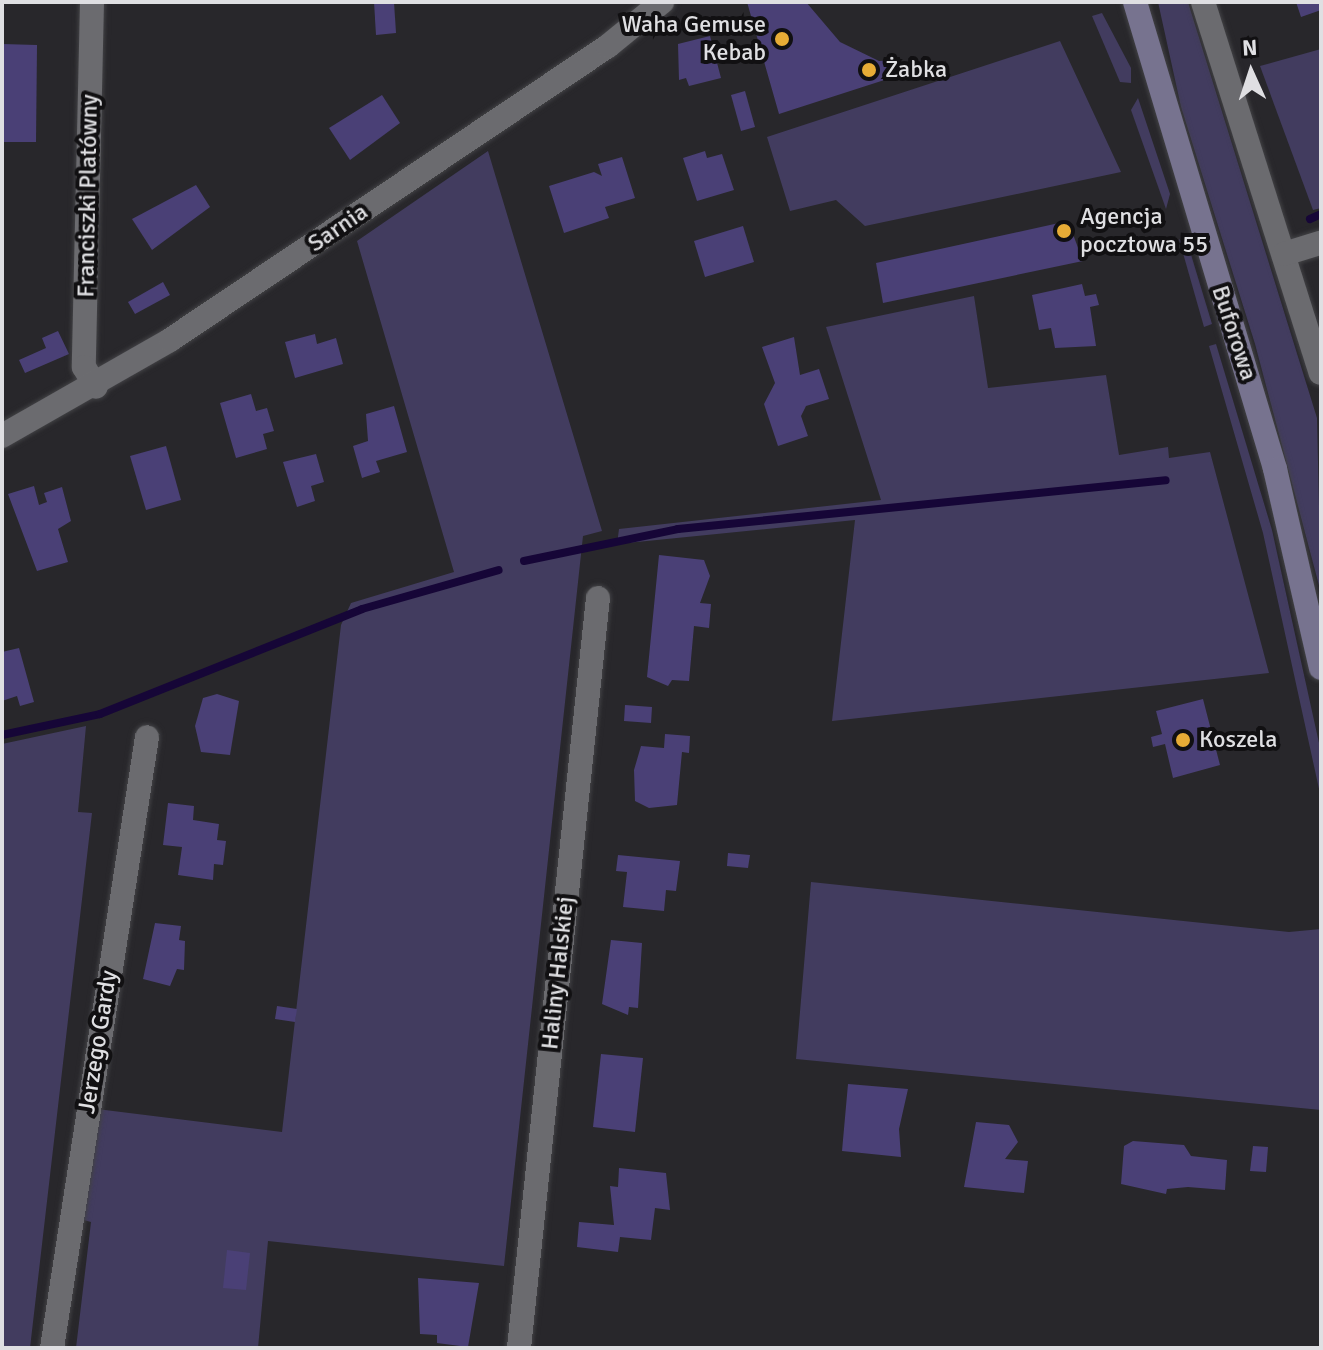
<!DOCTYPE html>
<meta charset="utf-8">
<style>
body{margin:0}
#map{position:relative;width:1323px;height:1350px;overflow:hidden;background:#28272b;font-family:Signika,sans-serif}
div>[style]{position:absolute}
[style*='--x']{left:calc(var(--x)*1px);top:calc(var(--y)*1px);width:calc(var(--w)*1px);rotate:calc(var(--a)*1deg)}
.green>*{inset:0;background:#423c5f}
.stream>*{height:8px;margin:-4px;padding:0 4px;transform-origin:4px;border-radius:4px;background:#160637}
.building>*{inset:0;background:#4a4076}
.roads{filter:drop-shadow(0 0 2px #424245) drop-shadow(0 0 2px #424245)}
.street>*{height:24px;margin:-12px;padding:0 12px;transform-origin:12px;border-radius:12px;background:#6b6b6f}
.secondary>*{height:24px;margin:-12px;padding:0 12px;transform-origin:12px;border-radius:12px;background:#77738f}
.dots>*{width:22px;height:22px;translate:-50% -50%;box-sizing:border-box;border:4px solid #111012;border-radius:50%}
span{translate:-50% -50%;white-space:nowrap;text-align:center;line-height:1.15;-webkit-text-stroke:8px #111012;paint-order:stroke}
.poi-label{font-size:24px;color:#dfdfe2}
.right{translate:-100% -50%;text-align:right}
.left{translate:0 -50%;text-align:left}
.street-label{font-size:24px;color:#dfdfe2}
.frame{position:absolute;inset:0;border:4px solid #dfdfe2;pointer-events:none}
.north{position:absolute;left:1211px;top:32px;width:80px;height:80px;-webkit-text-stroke:6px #111012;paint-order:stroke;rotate:357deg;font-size:22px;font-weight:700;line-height:32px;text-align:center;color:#dfdfe2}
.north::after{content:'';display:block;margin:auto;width:28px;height:36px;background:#dfdfe2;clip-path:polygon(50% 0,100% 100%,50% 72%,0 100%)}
</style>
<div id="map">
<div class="green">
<i style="clip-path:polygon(1158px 2px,1188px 2px,1317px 418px,1321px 593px,1255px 344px,1181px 107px)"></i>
<i style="clip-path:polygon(1102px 13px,1131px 68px,1131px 83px,1120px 82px,1092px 16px)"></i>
<i style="clip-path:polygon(1060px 41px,1121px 172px,865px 226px,836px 200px,790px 211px,767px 137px)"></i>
<i style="clip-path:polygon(1321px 49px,1321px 208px,1313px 210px,1260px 66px)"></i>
<i style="clip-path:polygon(1138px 98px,1170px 194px,1166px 209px,1131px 110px)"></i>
<i style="clip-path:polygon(488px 151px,602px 531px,583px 536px,504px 1266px,268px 1241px,258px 1348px,76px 1348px,91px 1222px,80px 1219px,97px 1109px,282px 1132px,341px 625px,351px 603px,454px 572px,357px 241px)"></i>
<i style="clip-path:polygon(1179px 239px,1189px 248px,1212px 324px,1204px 327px)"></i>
<i style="clip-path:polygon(974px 296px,988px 388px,1106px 375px,1119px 455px,1168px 447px,1169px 458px,1210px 452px,1269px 673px,832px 721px,855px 520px,617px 544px,619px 529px,881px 500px,826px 327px)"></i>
<i style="clip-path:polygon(1216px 344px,1272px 530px,1321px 752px,1321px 798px,1263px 533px,1209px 346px)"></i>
<i style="clip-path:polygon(86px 726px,78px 812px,92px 813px,30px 1348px,2px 1348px,2px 744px)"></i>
<i style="clip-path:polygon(811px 882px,1289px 932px,1321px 929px,1321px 1110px,796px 1059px)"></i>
</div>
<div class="stream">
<i style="--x:1310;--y:219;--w:12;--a:-24"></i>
<i style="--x:524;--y:561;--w:157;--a:-11.7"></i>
<i style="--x:678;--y:529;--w:490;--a:-5.7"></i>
<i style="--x:2;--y:735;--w:100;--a:-12.1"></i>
<i style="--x:100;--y:714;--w:282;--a:-21.8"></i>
<i style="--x:362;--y:609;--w:142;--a:-15.9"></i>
</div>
<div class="building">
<i style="clip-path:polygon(374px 2px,394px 2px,396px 33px,376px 35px)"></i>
<i style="clip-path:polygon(747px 2px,806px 2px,840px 42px,879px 61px,899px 60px,903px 74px,779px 114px)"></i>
<i style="clip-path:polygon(1296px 2px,1321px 2px,1321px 10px,1301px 17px)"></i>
<i style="clip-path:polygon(710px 36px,721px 78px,689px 86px,686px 78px,679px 80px,678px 44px)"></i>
<i style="clip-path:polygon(2px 44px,37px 45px,36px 142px,2px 142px)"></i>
<i style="clip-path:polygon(745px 91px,755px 127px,741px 131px,731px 95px)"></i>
<i style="clip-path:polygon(382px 95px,400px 123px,350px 160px,329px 128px)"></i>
<i style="clip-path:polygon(705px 151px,707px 158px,722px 154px,734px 190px,697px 201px,683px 158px)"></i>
<i style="clip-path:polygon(622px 157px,635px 198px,605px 207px,609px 218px,564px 233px,549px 186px,594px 172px,602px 176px,598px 164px)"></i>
<i style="clip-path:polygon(196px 185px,210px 207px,152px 250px,132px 219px)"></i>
<i style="clip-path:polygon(1068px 221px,1083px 261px,883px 303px,876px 263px)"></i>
<i style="clip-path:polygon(743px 226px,754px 262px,705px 277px,694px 241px)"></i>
<i style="clip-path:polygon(163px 282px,170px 295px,135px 314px,128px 302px)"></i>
<i style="clip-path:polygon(1082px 284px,1085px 296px,1096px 294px,1099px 305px,1090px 307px,1096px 346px,1055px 348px,1051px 328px,1039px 330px,1032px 295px)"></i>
<i style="clip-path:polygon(58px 331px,69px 354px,25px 373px,19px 360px,46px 348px,42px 338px)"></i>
<i style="clip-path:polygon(315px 334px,317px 344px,336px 338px,343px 364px,295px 378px,285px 342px)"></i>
<i style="clip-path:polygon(794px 337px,800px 375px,819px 369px,829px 399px,806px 406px,801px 416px,808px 436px,778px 446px,764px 404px,775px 383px,762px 347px)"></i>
<i style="clip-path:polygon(251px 394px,256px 411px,267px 408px,274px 431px,263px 434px,267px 449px,236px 458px,220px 403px)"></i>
<i style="clip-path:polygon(394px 406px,407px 452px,376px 461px,380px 472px,362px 478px,353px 446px,368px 441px,366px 414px)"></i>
<i style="clip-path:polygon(166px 446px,181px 500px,146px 510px,130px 456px)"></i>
<i style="clip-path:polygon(316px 454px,324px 482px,311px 486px,315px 501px,297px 507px,283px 462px)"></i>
<i style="clip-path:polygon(34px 486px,39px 505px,47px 502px,44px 493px,62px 487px,71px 521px,58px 529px,68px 562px,37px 571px,8px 494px)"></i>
<i style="clip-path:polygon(659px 555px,704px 560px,710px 576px,700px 603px,711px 604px,709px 628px,694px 626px,689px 681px,672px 680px,668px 686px,647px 677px)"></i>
<i style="clip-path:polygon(19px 648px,34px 702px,20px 706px,17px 696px,2px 701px,2px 652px)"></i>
<i style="clip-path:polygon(217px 694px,239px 701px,230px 755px,201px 752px,195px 726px,203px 698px)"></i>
<i style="clip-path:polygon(1203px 699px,1220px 765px,1173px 778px,1165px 744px,1153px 747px,1151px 737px,1162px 734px,1156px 711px)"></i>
<i style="clip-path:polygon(625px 705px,652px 707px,651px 723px,624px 721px)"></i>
<i style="clip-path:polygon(665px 734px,690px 736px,689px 753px,682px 752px,677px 805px,649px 808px,635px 801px,634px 770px,641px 746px,664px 748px)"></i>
<i style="clip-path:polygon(168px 803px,194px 806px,193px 820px,219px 824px,217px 840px,226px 841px,223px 865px,214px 864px,213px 880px,178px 875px,182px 847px,163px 845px)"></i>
<i style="clip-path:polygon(728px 853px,750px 855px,748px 868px,727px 866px)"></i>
<i style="clip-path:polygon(618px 855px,680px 861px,676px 891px,666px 890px,664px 911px,623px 907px,627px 872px,616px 871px)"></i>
<i style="clip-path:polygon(155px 923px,181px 926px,179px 940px,185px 941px,184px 970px,177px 969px,170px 986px,143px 979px)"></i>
<i style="clip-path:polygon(611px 940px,642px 943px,638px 1008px,629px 1007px,628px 1015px,602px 1004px)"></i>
<i style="clip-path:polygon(277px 1006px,297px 1009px,295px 1022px,275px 1019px)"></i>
<i style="clip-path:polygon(601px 1054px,643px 1058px,635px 1132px,593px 1127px)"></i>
<i style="clip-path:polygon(848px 1084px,908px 1089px,899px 1129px,901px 1157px,842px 1151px)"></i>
<i style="clip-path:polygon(976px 1122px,1009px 1125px,1018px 1142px,1005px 1159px,1028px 1161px,1024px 1193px,964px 1187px)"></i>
<i style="clip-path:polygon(1133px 1141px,1184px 1145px,1191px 1156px,1227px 1160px,1225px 1190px,1188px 1187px,1167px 1189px,1166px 1194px,1121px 1184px,1124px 1146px)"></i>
<i style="clip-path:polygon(1253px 1146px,1268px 1147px,1266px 1172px,1250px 1171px)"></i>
<i style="clip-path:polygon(619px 1168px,666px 1173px,670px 1210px,655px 1208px,651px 1240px,620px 1237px,618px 1252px,577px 1247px,579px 1222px,614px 1225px,610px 1186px,618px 1187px)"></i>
<i style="clip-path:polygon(227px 1250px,250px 1253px,246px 1290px,223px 1288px)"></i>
<i style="clip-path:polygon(418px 1278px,479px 1283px,468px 1347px,437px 1343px,437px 1335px,420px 1334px)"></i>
</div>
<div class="roads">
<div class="street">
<i style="--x:92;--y:2;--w:365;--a:91.3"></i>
<i style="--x:84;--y:367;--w:23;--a:59"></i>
<i style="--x:1203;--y:2;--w:389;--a:72.4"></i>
<i style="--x:1284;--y:254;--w:39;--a:-17"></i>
<i style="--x:2;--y:436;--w:193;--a:-29.7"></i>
<i style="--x:170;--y:340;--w:528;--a:-33.87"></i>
<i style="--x:608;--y:46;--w:70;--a:-39.2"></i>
<i style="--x:52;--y:1348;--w:618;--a:-81.16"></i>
<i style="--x:519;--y:1348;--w:754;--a:-83.99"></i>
</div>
<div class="secondary">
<i style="--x:1135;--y:2;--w:488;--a:73.3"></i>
<i style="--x:1275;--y:469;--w:204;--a:77"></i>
</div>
</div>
<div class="dots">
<i style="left:782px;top:39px;background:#e7ac36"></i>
<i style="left:869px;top:70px;background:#e7ac36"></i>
<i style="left:1064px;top:231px;background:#e7ac36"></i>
<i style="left:1183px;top:740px;background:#e7ac36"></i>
</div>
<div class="poi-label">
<span class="right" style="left:766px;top:39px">Waha Gemuse<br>Kebab</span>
<span class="left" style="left:885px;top:70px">Żabka</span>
<span class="left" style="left:1080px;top:231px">Agencja<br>pocztowa 55</span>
<span class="left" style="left:1199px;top:740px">Koszela</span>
</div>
<div class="street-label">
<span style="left:88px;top:196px;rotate:-89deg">Franciszki Platówny</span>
<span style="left:338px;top:228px;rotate:-34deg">Sarnia</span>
<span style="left:1234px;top:333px;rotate:72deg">Buforowa</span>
<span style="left:558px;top:973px;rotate:-84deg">Haliny Halskiej</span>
<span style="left:98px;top:1042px;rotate:-81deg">Jerzego Gardy</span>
</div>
<div class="frame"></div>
<div class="north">N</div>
</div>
